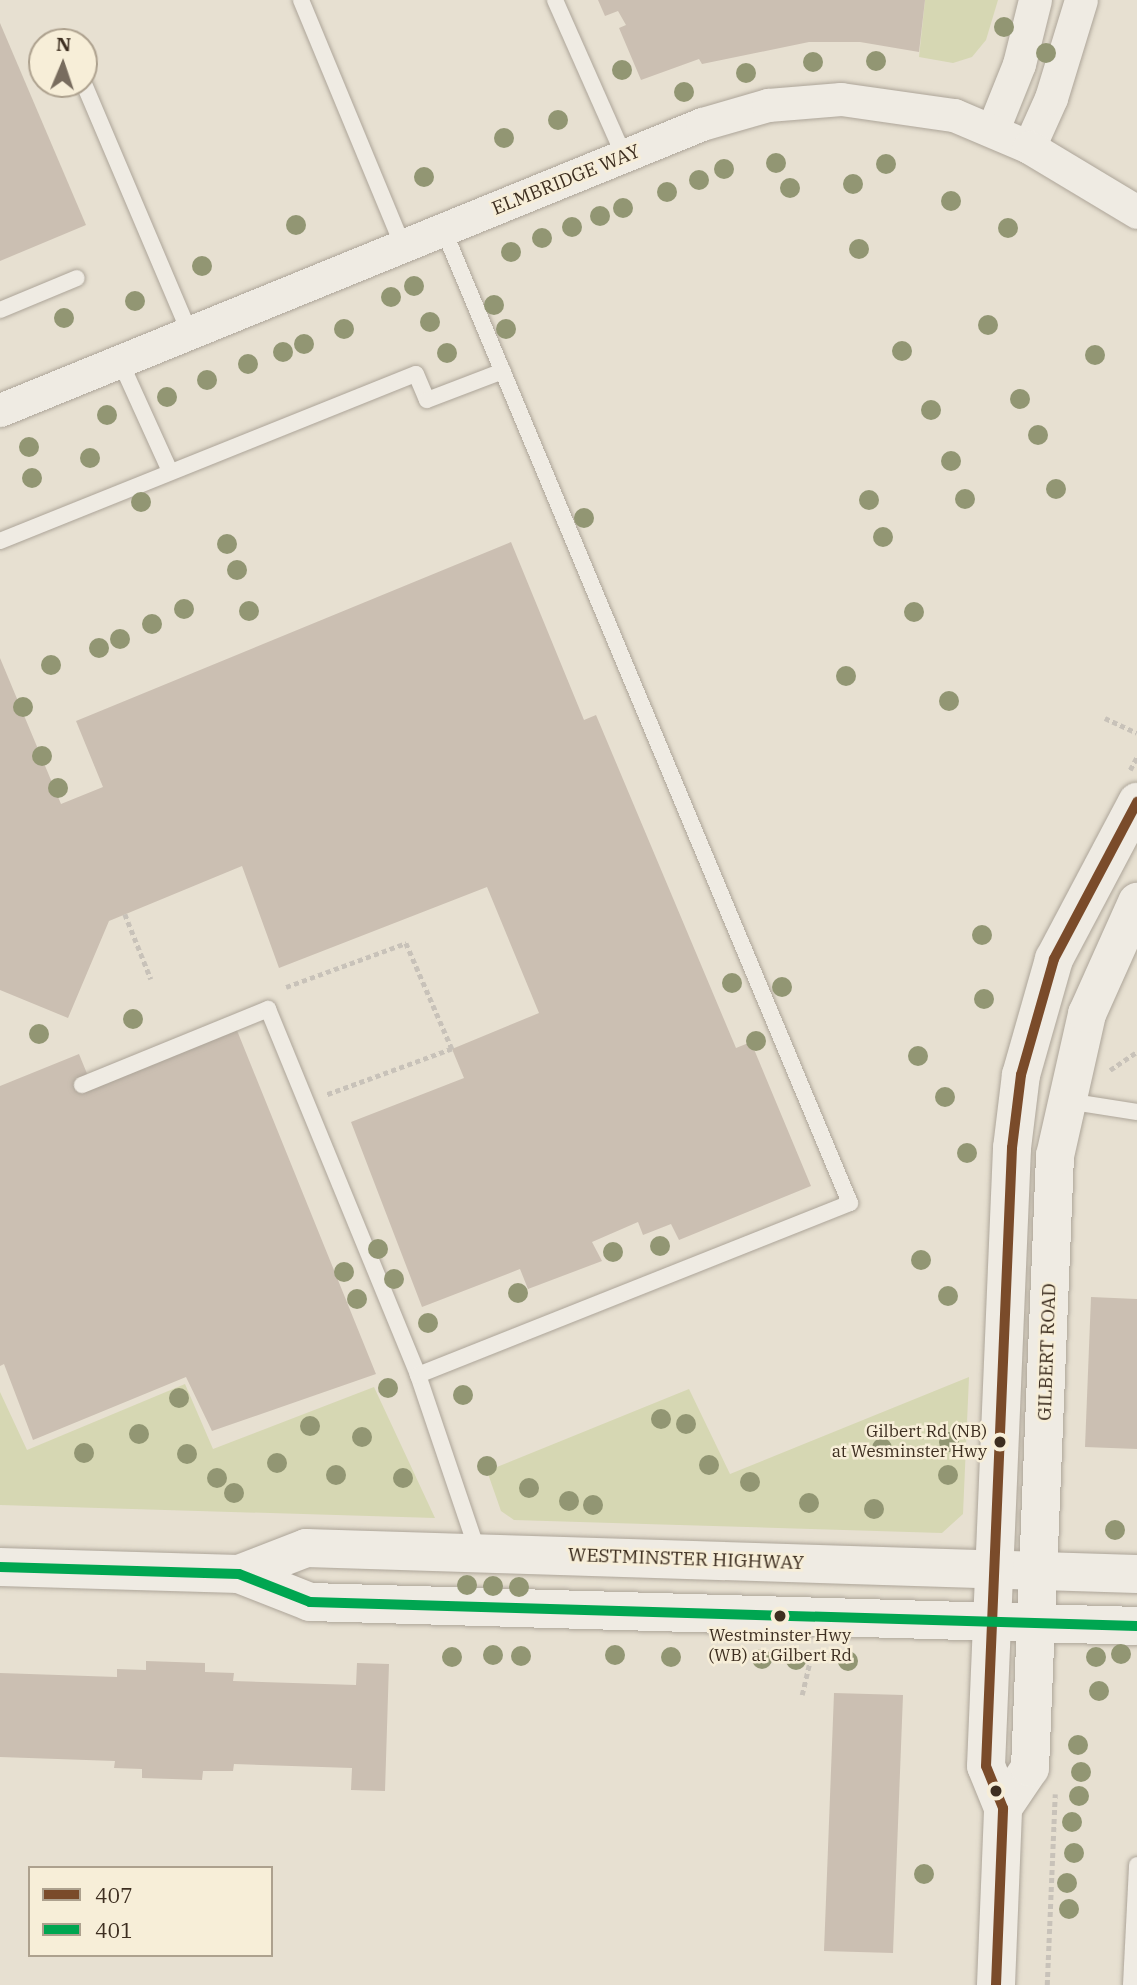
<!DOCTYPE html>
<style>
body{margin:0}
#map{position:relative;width:1137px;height:1985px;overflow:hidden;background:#e7e0d1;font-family:"IBM Plex Serif",serif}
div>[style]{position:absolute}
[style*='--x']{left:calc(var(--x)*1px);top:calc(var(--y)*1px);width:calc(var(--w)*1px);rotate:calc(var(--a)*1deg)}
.green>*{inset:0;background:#d6d7b3}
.building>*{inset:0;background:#cbbfb2}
.path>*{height:4.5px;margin-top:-2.25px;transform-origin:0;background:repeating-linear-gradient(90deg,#c8c2b9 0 5px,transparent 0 8.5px)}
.roads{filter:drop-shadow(0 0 2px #ada599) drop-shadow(0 0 2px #ada599)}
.service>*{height:16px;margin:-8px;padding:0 8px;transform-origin:8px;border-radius:8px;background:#efebe3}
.minor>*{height:33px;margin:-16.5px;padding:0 16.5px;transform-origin:16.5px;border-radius:16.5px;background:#efebe3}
.secondary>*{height:38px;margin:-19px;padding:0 19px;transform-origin:19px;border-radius:19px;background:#efebe3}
.bus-1>*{height:10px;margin:-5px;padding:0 5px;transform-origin:5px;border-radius:5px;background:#7a4b2a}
.bus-2>*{height:10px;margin:-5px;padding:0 5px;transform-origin:5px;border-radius:5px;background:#00a651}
.trees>*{width:20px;height:20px;margin:-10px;border-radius:50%;background:#929673}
.dots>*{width:19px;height:19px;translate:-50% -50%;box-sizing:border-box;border:4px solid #f7eed8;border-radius:50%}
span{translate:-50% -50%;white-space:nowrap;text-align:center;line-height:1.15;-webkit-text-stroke:5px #f7eed8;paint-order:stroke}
.bus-label{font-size:17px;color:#3d2e20}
.right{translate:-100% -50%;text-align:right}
.street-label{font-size:19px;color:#3d2e20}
.legend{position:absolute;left:28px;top:1866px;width:245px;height:91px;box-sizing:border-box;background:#f7eed8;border:2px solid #ada18e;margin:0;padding:9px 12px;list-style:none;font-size:21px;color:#3d2e20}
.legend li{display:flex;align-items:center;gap:14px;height:35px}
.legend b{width:35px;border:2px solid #ada18e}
.north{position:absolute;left:28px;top:28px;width:70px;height:70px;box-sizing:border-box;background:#f7eed8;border:2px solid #ada18e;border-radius:50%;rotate:2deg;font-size:19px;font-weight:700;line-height:28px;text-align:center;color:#3d2e20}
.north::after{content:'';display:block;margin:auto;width:24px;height:32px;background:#786c5e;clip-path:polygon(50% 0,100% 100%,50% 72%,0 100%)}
</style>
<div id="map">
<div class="green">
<i style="clip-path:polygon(925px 0,998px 0,986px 40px,972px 57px,953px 63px,919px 57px)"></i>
<i style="clip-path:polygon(969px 1377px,963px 1514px,942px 1533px,514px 1520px,501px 1511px,487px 1471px,689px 1389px,730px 1474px)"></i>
<i style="clip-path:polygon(185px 1384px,213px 1449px,374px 1387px,435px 1518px,0 1505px,0 1392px,27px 1450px)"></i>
</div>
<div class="building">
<i style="clip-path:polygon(598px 0,925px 0,919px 52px,860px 42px,809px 42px,702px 64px,699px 59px,641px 80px,619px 28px,626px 25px,618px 11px,605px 16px)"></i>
<i style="clip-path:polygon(0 23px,86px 225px,0 261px)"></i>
<i style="clip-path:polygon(511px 542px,584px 720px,596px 715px,736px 1048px,751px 1042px,811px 1186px,679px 1240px,671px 1224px,643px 1235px,638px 1222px,592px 1242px,602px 1261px,528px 1289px,520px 1269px,422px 1307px,351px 1122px,464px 1078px,452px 1049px,539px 1013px,487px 887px,279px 968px,242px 866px,109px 921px,68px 1018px,0 990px,0 658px,61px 804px,103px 787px,76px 721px)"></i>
<i style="clip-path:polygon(234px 1023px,376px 1374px,212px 1431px,186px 1377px,33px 1440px,4px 1364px,0 1366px,0 1086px,79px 1054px,90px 1081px)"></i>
<i style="clip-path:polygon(1091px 1297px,1137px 1299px,1137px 1449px,1085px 1447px)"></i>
<i style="clip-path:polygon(146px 1661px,205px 1663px,205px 1672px,234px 1673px,233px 1681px,356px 1685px,357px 1663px,389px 1664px,385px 1791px,351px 1790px,352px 1768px,234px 1764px,233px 1771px,203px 1771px,202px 1780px,142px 1778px,142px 1769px,114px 1768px,115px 1761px,0 1757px,0 1673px,117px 1677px,117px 1669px,146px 1670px)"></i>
<i style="clip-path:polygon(834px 1693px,903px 1695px,893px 1953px,824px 1951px)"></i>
</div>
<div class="path">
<i style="--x:1105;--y:718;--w:35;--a:25"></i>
<i style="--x:1130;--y:770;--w:15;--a:-62"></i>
<i style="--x:125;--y:914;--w:70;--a:68.2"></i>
<i style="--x:286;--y:987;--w:128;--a:-20.1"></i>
<i style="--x:406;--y:943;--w:116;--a:66.5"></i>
<i style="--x:452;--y:1049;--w:134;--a:159.9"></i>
<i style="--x:1110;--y:1070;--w:32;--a:-34"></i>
<i style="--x:802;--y:1695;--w:44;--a:-76.9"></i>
<i style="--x:1047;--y:1985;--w:191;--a:-87.6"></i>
</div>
<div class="roads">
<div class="service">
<i style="--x:301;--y:0;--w:266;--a:67.5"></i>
<i style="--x:555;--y:0;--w:171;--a:66.1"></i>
<i style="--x:84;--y:84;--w:272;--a:67"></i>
<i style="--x:0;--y:310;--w:83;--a:-22.6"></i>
<i style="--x:120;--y:361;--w:121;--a:65.6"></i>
<i style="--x:0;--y:541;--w:448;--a:-21.9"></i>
<i style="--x:416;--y:374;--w:28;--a:67"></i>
<i style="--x:427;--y:400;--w:81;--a:-20.9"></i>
<i style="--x:82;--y:1085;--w:201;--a:-22.2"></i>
<i style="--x:268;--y:1009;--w:396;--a:67.7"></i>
<i style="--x:418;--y:1375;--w:187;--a:71.3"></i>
<i style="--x:1067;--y:1101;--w:71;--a:8.9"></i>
<i style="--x:418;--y:1375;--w:465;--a:-21.7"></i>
<i style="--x:850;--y:1203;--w:1053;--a:-112.67"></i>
<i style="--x:1131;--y:1985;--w:120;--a:-87.1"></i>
</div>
<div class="minor">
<i style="--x:993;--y:129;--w:70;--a:-68.2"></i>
<i style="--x:1019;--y:64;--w:66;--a:-76"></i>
<i style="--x:1029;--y:147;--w:54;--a:-65.8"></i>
<i style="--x:1051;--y:98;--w:102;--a:-73"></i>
<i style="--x:0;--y:410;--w:758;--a:-22.17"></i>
<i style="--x:702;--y:124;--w:69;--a:-16.1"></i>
<i style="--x:768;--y:105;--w:73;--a:-4.7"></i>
<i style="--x:841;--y:99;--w:114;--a:8.1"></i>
<i style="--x:954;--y:115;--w:82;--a:23.1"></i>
<i style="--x:1029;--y:147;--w:126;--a:31"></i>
</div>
<div class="secondary">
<i style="--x:0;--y:1567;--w:239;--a:1.7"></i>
<i style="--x:239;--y:1574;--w:76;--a:21.5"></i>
<i style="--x:310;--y:1602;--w:827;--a:1.66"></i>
<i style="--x:239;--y:1574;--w:72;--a:-21.2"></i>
<i style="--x:306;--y:1548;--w:831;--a:1.79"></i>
<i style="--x:1003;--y:1808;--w:48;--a:-56"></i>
<i style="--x:1030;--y:1768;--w:613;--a:-87.66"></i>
<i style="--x:1055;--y:1156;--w:146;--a:-77.3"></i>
<i style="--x:1087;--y:1014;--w:123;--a:-65.9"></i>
<i style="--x:996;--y:1985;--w:177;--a:-87.7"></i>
<i style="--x:1003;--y:1808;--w:45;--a:-112"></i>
<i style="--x:986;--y:1766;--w:619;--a:-87.59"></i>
<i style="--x:1012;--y:1148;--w:74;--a:-83"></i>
<i style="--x:1021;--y:1075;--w:121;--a:-74.1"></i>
<i style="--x:1054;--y:959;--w:178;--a:-62.1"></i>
</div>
</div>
<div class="bus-1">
<i style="--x:996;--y:1985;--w:177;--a:-87.7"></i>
<i style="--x:1003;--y:1808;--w:45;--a:-112"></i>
<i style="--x:986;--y:1766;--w:619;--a:-87.59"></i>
<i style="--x:1012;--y:1148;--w:74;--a:-83"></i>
<i style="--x:1021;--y:1075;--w:121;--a:-74.1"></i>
<i style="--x:1054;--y:959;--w:178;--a:-62.1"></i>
</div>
<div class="bus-2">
<i style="--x:0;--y:1567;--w:239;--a:1.7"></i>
<i style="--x:239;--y:1574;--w:76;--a:21.5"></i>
<i style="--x:310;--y:1602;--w:827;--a:1.66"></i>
</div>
<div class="trees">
<i style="left:1004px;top:27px"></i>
<i style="left:1046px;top:53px"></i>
<i style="left:876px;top:61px"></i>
<i style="left:813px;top:62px"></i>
<i style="left:622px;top:70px"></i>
<i style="left:746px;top:73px"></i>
<i style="left:684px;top:92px"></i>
<i style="left:558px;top:120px"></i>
<i style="left:504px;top:138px"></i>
<i style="left:776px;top:163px"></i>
<i style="left:886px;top:164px"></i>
<i style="left:724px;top:169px"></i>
<i style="left:424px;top:177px"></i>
<i style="left:699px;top:180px"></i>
<i style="left:853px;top:184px"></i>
<i style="left:790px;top:188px"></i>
<i style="left:667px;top:192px"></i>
<i style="left:951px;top:201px"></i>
<i style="left:623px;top:208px"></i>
<i style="left:600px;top:216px"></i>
<i style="left:296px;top:225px"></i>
<i style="left:572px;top:227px"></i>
<i style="left:1008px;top:228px"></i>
<i style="left:542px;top:238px"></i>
<i style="left:859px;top:249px"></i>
<i style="left:511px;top:252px"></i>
<i style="left:202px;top:266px"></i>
<i style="left:414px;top:286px"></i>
<i style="left:391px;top:297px"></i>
<i style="left:135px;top:301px"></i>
<i style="left:494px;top:305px"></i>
<i style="left:64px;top:318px"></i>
<i style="left:430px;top:322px"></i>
<i style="left:988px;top:325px"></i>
<i style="left:344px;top:329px"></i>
<i style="left:506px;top:329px"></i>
<i style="left:304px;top:344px"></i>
<i style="left:902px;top:351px"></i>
<i style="left:283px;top:352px"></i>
<i style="left:447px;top:353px"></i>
<i style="left:1095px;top:355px"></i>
<i style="left:248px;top:364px"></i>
<i style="left:207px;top:380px"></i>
<i style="left:167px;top:397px"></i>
<i style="left:1020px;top:399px"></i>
<i style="left:931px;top:410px"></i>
<i style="left:107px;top:415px"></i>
<i style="left:1038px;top:435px"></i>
<i style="left:29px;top:447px"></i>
<i style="left:90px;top:458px"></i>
<i style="left:951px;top:461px"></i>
<i style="left:32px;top:478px"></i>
<i style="left:1056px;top:489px"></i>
<i style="left:965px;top:499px"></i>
<i style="left:869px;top:500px"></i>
<i style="left:141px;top:502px"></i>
<i style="left:584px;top:518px"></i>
<i style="left:883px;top:537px"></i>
<i style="left:227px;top:544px"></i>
<i style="left:237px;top:570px"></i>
<i style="left:184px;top:609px"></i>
<i style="left:249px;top:611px"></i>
<i style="left:914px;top:612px"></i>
<i style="left:152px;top:624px"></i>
<i style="left:120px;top:639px"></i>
<i style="left:99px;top:648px"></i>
<i style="left:51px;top:665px"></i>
<i style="left:846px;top:676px"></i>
<i style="left:949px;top:701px"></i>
<i style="left:23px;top:707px"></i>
<i style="left:42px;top:756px"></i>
<i style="left:58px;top:788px"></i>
<i style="left:982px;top:935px"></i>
<i style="left:732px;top:983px"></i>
<i style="left:782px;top:987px"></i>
<i style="left:984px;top:999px"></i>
<i style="left:133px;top:1019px"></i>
<i style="left:39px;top:1034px"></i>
<i style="left:756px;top:1041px"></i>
<i style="left:918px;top:1056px"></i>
<i style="left:945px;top:1097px"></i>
<i style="left:967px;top:1153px"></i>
<i style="left:660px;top:1246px"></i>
<i style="left:378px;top:1249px"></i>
<i style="left:613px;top:1252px"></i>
<i style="left:921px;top:1260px"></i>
<i style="left:344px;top:1272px"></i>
<i style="left:394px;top:1279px"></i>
<i style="left:518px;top:1293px"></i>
<i style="left:948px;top:1296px"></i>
<i style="left:357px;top:1299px"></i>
<i style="left:428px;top:1323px"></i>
<i style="left:388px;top:1388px"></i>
<i style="left:463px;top:1395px"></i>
<i style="left:179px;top:1398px"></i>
<i style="left:661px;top:1419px"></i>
<i style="left:686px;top:1424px"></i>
<i style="left:310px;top:1426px"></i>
<i style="left:139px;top:1434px"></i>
<i style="left:362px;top:1437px"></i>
<i style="left:949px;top:1442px"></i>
<i style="left:882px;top:1448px"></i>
<i style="left:84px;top:1453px"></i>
<i style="left:187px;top:1454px"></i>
<i style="left:277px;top:1463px"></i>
<i style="left:709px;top:1465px"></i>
<i style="left:487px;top:1466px"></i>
<i style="left:336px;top:1475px"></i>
<i style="left:948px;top:1475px"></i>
<i style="left:217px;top:1478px"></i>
<i style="left:403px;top:1478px"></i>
<i style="left:750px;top:1482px"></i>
<i style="left:529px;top:1488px"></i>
<i style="left:234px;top:1493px"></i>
<i style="left:569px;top:1501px"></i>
<i style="left:809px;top:1503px"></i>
<i style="left:593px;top:1505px"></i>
<i style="left:874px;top:1509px"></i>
<i style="left:1115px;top:1530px"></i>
<i style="left:467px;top:1585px"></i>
<i style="left:493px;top:1586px"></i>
<i style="left:519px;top:1587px"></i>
<i style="left:1121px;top:1654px"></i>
<i style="left:493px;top:1655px"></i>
<i style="left:615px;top:1655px"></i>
<i style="left:521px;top:1656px"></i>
<i style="left:452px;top:1657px"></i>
<i style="left:671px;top:1657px"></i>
<i style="left:1096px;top:1657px"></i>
<i style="left:762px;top:1659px"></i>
<i style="left:796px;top:1660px"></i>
<i style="left:848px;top:1661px"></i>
<i style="left:1099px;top:1691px"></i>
<i style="left:1078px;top:1745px"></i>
<i style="left:1081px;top:1772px"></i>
<i style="left:1079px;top:1796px"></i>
<i style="left:1072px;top:1822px"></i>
<i style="left:1074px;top:1853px"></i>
<i style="left:924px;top:1874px"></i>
<i style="left:1067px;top:1883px"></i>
<i style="left:1069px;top:1909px"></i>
</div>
<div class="dots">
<i style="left:1000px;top:1442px;background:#3d2e20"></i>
<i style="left:780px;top:1616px;background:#3d2e20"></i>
<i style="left:996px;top:1791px;background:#3d2e20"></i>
</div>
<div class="bus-label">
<span class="right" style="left:987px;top:1442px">Gilbert Rd (NB)<br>at Wesminster Hwy</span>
<span style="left:780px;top:1646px">Westminster Hwy<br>(WB) at Gilbert Rd</span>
</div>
<div class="street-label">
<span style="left:566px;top:180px;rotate:-22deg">ELMBRIDGE WAY</span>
<span style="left:1047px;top:1352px;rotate:-88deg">GILBERT ROAD</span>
<span style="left:686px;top:1559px;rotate:2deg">WESTMINSTER HIGHWAY</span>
</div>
<ul class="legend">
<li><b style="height:9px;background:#7a4b2a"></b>407</li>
<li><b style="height:9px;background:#00a651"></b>401</li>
</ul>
<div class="north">N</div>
</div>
